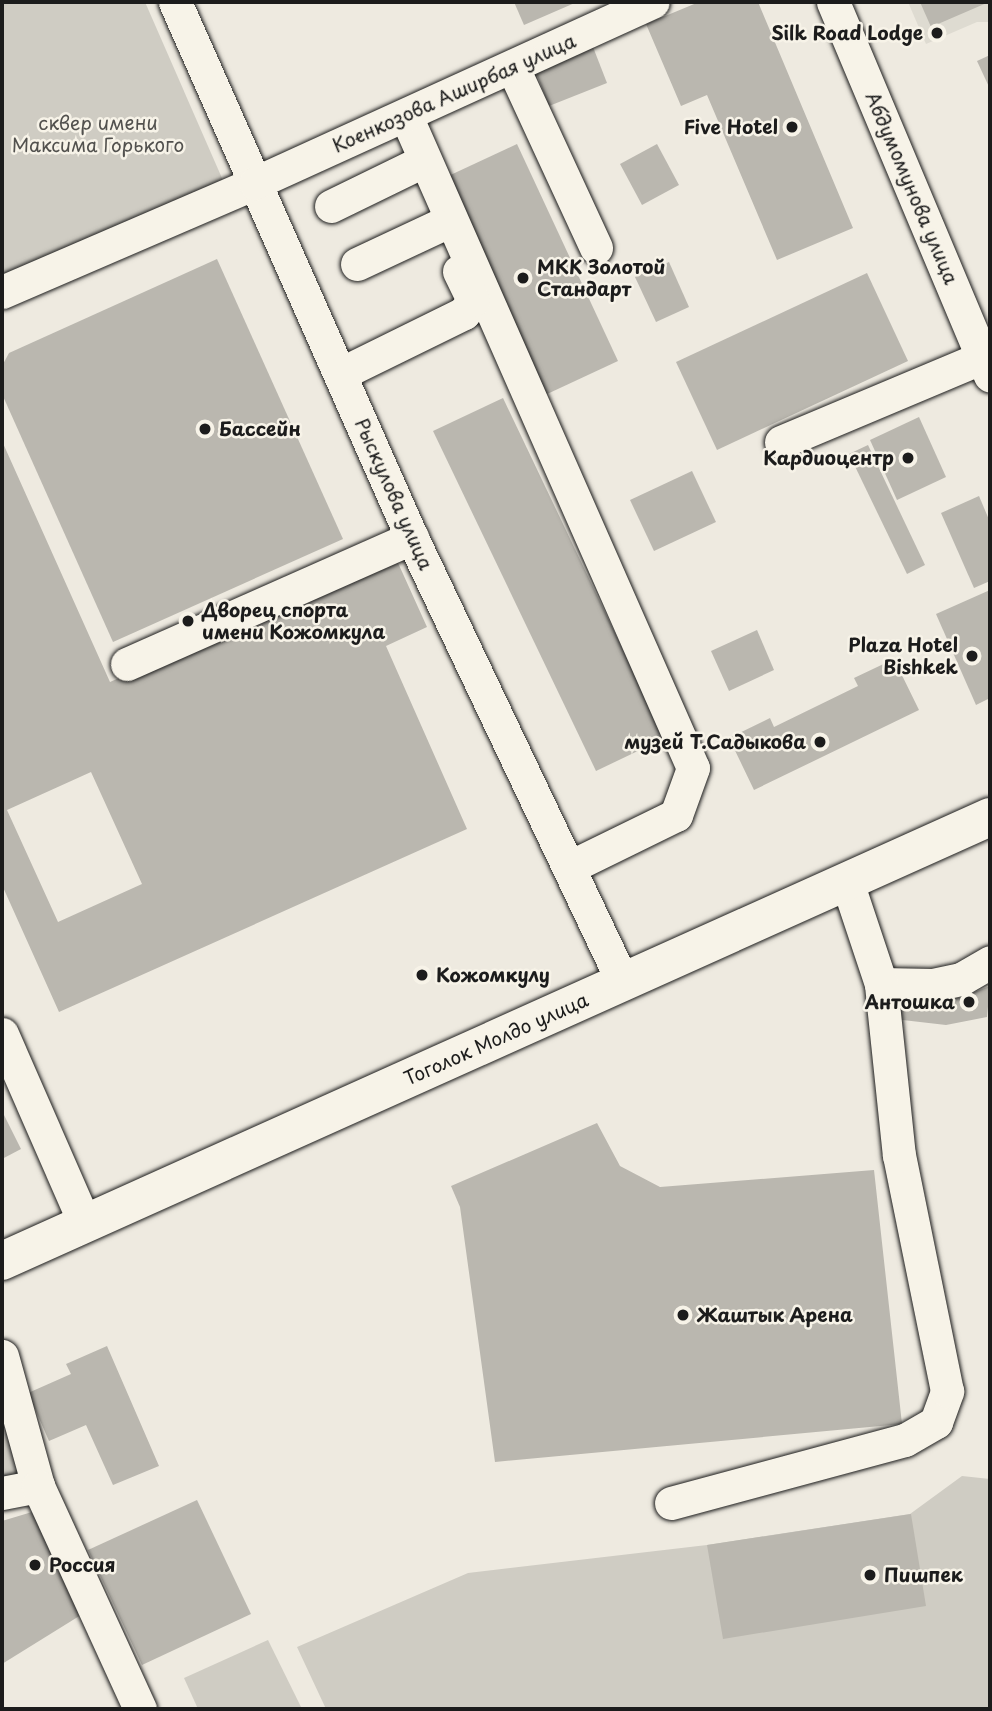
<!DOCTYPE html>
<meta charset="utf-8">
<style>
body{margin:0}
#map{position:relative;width:992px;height:1711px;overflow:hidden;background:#eeeae0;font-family:"Playpen Sans",sans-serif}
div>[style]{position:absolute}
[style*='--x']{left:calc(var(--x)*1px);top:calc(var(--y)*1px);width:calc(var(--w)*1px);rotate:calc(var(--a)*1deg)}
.built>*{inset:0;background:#dedbd1}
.green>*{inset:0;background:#cfccc3}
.building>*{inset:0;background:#bab7af}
.roads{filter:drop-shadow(0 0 2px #1c1c1c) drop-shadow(0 0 2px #1c1c1c)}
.minor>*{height:33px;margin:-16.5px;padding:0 16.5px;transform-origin:16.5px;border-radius:16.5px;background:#f7f3e8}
.major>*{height:38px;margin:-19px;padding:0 19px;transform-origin:19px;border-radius:19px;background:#f7f3e8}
.dots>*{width:19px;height:19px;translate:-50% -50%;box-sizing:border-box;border:4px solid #f7f3e8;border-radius:50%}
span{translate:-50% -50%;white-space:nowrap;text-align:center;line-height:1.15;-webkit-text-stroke:5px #f7f3e8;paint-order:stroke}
.poi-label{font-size:19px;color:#1c1c1c;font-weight:700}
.right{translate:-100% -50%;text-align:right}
.left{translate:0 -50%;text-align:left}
.street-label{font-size:19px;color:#1c1c1c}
.park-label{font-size:19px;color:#52514e}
.frame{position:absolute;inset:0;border:4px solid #1c1c1c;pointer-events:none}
</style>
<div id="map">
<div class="built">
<i style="clip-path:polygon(908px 2px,990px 2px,990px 22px,977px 22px,926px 44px)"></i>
</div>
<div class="green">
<i style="clip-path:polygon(2px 2px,145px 2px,225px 185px,2px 280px)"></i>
<i style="clip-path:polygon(10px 1416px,28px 1479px,2px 1485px,2px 1420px)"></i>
<i style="clip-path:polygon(962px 1476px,990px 1479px,990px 1709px,326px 1709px,297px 1647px,468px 1573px,707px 1545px,910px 1514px)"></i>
<i style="clip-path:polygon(268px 1640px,302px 1709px,198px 1709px,184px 1678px)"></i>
</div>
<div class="building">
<i style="clip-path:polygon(514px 2px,577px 2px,524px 25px)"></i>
<i style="clip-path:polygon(699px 2px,758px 2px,853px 228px,777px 260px,707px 95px,681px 106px,646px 24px)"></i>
<i style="clip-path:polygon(920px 2px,989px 2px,931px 27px)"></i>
<i style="clip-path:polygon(593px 47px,607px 83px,549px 106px,535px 70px)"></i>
<i style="clip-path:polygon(990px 55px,990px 89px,977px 61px)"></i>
<i style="clip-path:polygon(517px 144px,618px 361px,545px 395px,444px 178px)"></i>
<i style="clip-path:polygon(657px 144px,679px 185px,642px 205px,620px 164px)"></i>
<i style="clip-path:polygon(217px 259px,343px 539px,113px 642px,2px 394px,2px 366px,9px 353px)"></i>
<i style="clip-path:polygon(669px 262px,689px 307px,656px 322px,635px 277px)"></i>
<i style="clip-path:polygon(867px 273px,908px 361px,717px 450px,676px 362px)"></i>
<i style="clip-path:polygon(503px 398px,665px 738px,596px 771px,433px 431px)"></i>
<i style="clip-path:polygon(919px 417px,946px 477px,897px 500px,870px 440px)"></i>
<i style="clip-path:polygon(evenodd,2px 441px,110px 682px,394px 554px,427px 627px,386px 646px,467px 829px,59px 1012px,2px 885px,2px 441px,91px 772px,142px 884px,58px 922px,7px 810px,91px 772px)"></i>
<i style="clip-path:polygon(868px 445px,925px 565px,907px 574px,849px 454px)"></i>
<i style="clip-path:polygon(692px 471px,716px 522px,654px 551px,630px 500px)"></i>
<i style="clip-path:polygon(979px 496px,990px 522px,990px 581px,974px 588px,941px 513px)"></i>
<i style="clip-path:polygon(990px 590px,990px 698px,976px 705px,936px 614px)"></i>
<i style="clip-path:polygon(757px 630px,774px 670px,729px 691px,711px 651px)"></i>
<i style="clip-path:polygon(894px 659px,919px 710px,754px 790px,729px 738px,770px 718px,774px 727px,858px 686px,854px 678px)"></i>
<i style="clip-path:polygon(990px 986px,987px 1017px,946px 1025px,894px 1019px,897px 996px,959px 998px)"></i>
<i style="clip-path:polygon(2px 1111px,21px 1149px,2px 1159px)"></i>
<i style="clip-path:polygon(597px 1123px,620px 1166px,660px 1187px,874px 1170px,902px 1424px,495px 1462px,460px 1207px,451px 1186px)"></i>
<i style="clip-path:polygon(107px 1346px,159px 1466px,113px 1485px,86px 1425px,49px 1441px,28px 1393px,71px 1374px,66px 1364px)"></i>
<i style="clip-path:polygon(197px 1500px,251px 1614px,142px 1665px,88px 1550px)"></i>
<i style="clip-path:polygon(42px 1509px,89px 1610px,2px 1664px,2px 1521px)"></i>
<i style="clip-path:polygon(911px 1514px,926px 1606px,723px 1639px,707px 1545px)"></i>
</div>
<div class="roads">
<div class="minor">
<i style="--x:175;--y:2;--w:586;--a:66.15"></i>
<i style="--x:412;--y:538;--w:492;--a:64.6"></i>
<i style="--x:833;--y:2;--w:405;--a:67.2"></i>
<i style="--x:513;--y:68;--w:198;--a:65.2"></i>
<i style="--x:406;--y:116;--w:712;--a:66.24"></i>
<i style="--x:693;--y:768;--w:50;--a:109.9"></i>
<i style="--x:676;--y:815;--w:118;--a:153.9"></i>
<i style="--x:331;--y:206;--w:89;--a:-26"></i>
<i style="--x:357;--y:264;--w:89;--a:-25.1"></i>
<i style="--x:2;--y:292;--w:275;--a:-23.3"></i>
<i style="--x:255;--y:183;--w:437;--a:-24.5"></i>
<i style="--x:340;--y:374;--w:138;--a:-26.2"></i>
<i style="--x:464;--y:313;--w:16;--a:-55"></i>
<i style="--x:473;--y:300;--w:32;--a:-116"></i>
<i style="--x:781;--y:442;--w:219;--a:-22.8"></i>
<i style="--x:127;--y:664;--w:312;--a:-23.9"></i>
<i style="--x:881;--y:984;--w:52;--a:1.1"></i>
<i style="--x:933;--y:985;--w:29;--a:-12"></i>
<i style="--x:961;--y:979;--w:34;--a:-30"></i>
<i style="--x:2;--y:1034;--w:207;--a:66.4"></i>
<i style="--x:2;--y:1356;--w:135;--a:74.5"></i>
<i style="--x:2;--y:1493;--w:37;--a:-11"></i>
<i style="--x:38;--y:1486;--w:245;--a:65.4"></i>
<i style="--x:671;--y:1503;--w:242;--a:-15.1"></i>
<i style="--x:905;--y:1440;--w:36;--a:-30"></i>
<i style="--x:936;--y:1422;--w:33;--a:-70"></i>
<i style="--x:947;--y:1391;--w:240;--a:-101.5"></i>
<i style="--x:899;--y:1156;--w:173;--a:-96"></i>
<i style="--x:881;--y:984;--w:108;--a:-108.4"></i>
</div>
<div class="major">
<i style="--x:2;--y:1261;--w:1083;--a:-24.2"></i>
</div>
</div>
<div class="dots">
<i style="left:937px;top:33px;background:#1c1c1c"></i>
<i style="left:792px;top:127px;background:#1c1c1c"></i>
<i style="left:523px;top:278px;background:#1c1c1c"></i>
<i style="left:205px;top:429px;background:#1c1c1c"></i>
<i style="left:908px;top:458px;background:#1c1c1c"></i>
<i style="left:188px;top:621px;background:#1c1c1c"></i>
<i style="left:972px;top:656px;background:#1c1c1c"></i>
<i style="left:820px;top:742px;background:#1c1c1c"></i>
<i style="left:422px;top:975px;background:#1c1c1c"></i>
<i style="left:969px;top:1002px;background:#1c1c1c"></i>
<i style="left:683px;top:1315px;background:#1c1c1c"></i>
<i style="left:35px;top:1565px;background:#1c1c1c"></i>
<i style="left:870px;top:1575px;background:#1c1c1c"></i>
</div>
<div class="poi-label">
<span class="right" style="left:923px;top:33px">Silk Road Lodge</span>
<span class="right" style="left:778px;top:127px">Five Hotel</span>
<span class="left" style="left:537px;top:278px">МКК Золотой<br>Стандарт</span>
<span class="left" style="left:219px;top:429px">Бассейн</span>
<span class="right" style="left:894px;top:458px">Кардиоцентр</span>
<span class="left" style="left:202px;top:621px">Дворец спорта<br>имени Кожомкула</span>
<span class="right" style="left:958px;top:656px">Plaza Hotel<br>Bishkek</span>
<span class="right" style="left:806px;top:742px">музей Т.Садыкова</span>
<span class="left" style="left:436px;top:975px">Кожомкулу</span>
<span class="right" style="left:955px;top:1002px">Антошка</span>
<span class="left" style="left:697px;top:1315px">Жаштык Арена</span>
<span class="left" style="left:49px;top:1565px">Россия</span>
<span class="left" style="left:884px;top:1575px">Пишпек</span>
</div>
<div class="street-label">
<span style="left:454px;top:93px;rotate:-24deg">Коенкозова Аширбая улица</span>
<span style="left:912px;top:188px;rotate:67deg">Абдумомунова улица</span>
<span style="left:394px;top:494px;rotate:66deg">Рыскулова улица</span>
<span style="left:496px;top:1039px;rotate:-24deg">Тоголок Молдо улица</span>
</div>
<div class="park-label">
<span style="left:98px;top:134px">сквер имени<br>Максима Горького</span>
</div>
<div class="frame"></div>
</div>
